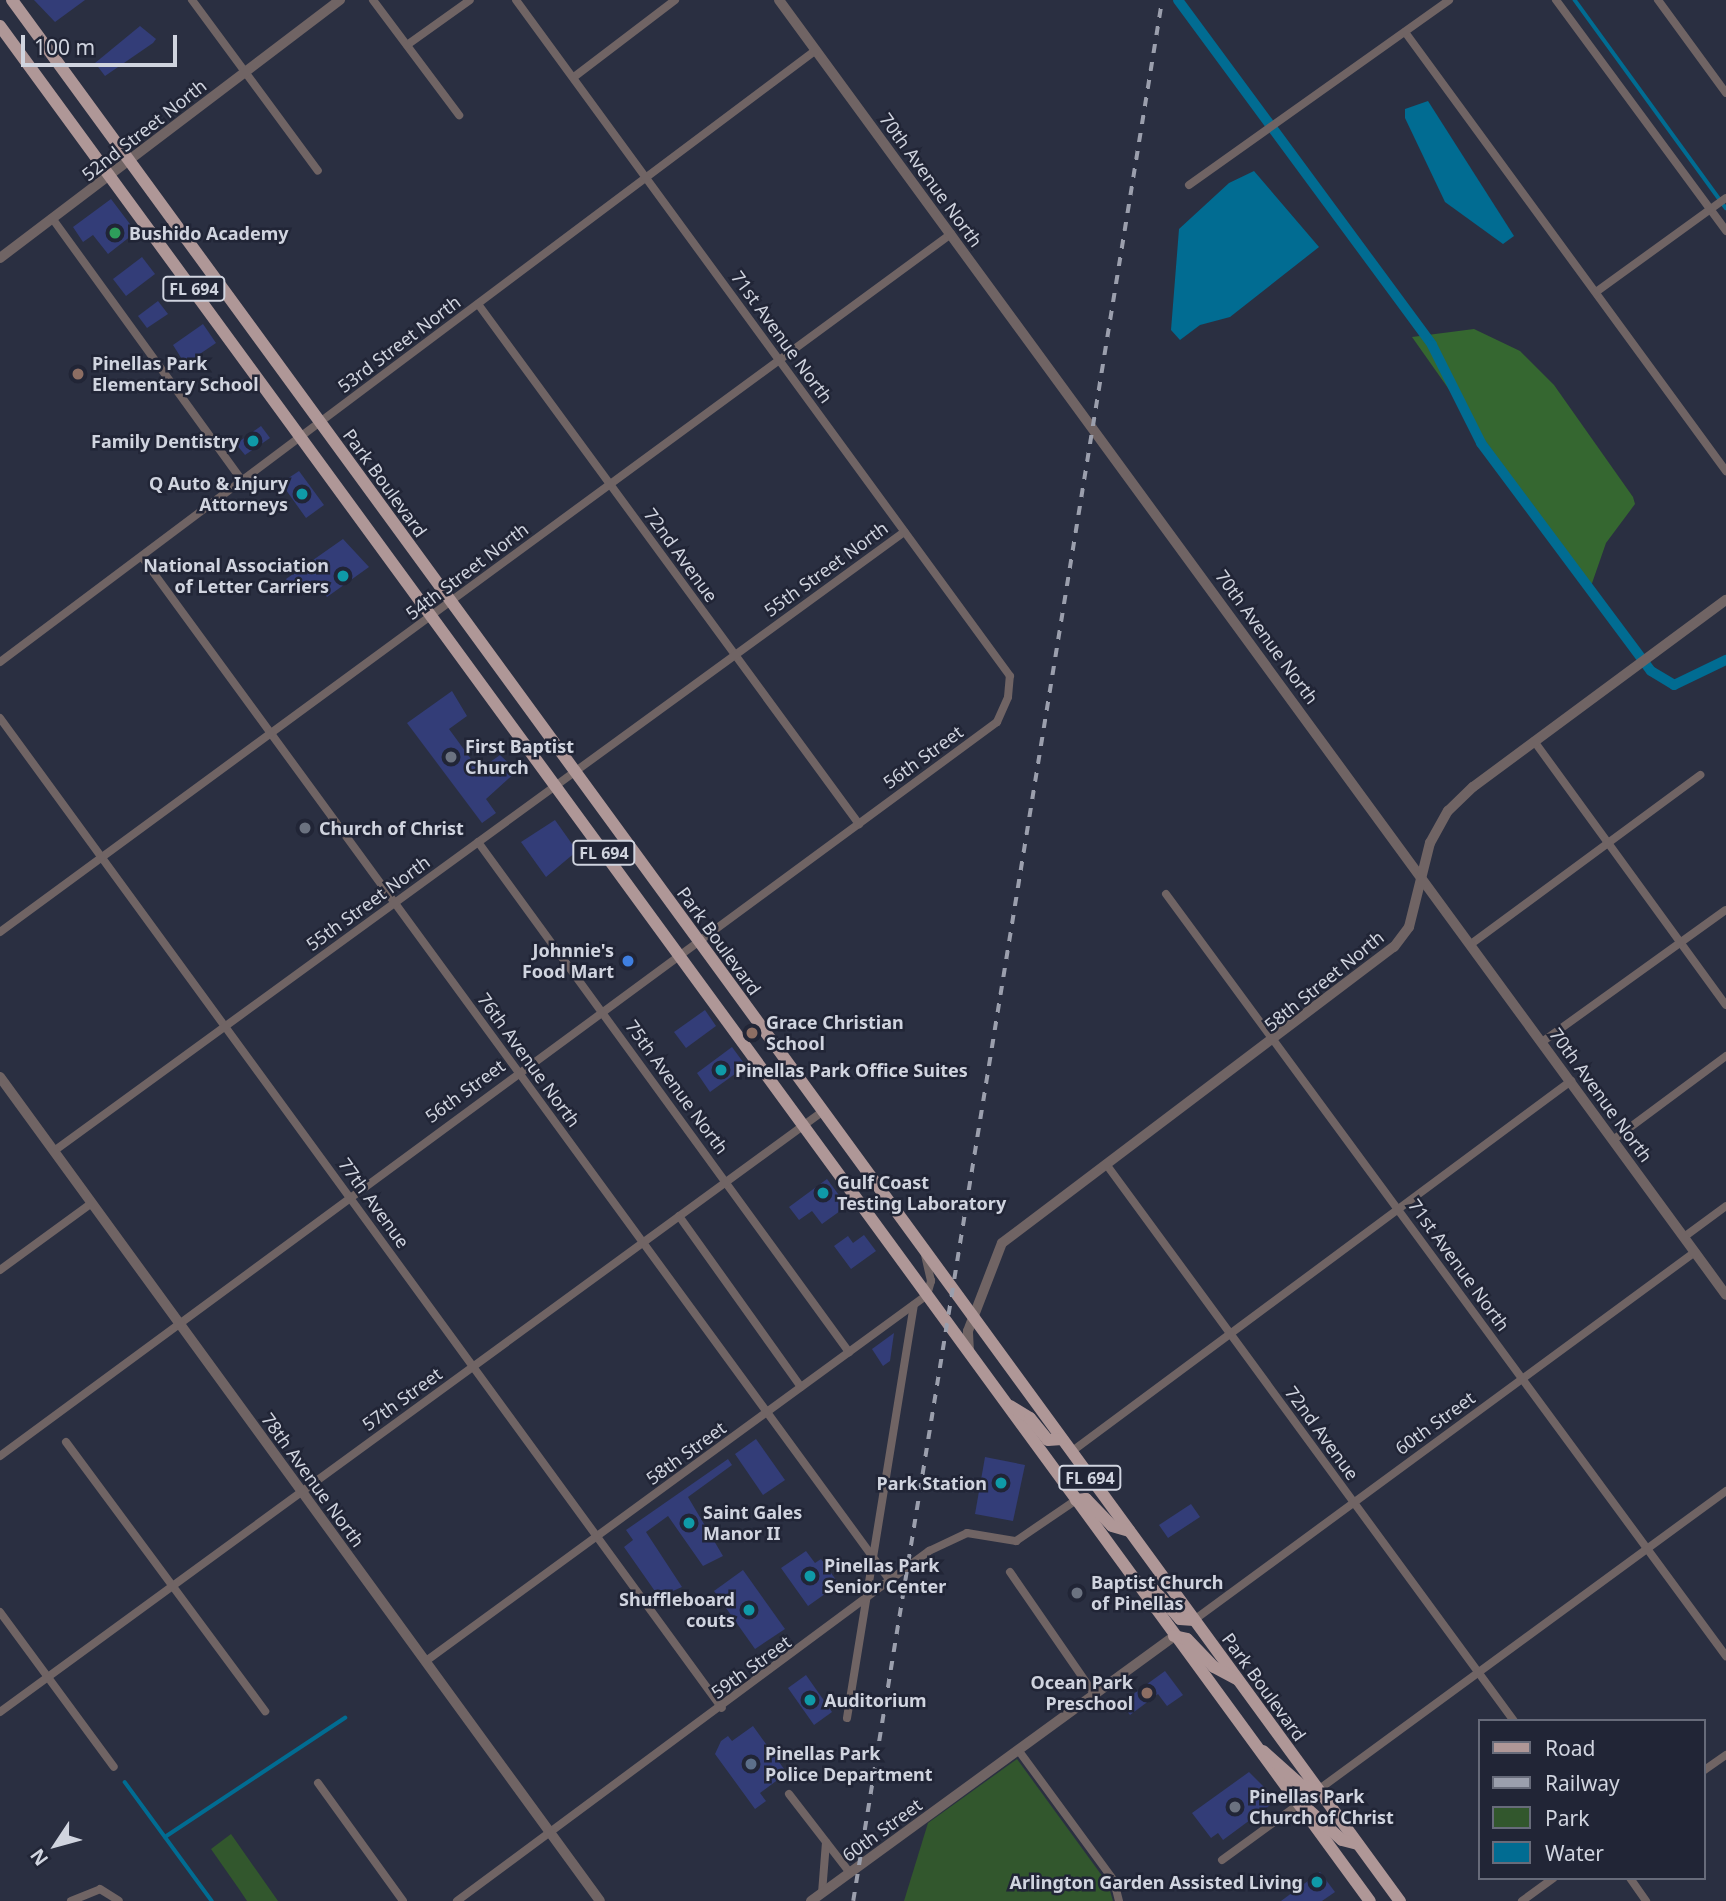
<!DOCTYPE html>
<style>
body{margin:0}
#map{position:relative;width:1726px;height:1901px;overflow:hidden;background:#2a2f41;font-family:"Noto Sans",sans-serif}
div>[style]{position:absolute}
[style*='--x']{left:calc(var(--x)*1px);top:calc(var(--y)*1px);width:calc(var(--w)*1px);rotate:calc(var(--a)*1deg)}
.green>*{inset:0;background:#32572d}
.forest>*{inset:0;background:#356730}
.water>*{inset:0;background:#016c92}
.stream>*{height:3.5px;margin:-1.75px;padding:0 1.75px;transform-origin:1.75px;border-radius:1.75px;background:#016c92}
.canal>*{height:10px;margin:-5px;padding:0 5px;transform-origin:5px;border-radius:5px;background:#016c92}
.building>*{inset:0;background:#333d78}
.minor>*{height:8px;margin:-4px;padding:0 4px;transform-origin:4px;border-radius:4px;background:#706464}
.tertiary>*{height:10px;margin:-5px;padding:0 5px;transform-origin:5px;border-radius:5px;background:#706464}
.primary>*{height:12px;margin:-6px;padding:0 6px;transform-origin:6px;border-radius:6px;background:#af9797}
.rail>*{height:3.5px;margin-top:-1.75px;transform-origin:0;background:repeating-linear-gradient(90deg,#9b9fad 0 9px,transparent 0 18px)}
.dots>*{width:19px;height:19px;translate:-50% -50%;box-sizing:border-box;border:4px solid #212536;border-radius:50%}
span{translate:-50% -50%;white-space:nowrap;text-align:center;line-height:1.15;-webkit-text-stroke:5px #212536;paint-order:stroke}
.shield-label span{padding:2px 5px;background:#212536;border:2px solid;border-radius:5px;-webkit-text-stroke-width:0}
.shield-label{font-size:16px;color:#d0d4df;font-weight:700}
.street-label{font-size:18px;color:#d0d4df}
.poi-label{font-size:18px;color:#d0d4df;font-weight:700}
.left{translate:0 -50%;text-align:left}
.right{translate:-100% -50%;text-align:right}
.legend{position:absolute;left:1478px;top:1719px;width:228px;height:161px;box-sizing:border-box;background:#212536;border:2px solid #676b7a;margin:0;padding:9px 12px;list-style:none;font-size:21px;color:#d0d4df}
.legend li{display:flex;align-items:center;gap:14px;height:35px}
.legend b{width:35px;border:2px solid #676b7a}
.north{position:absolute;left:21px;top:1810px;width:70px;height:70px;-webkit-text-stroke:5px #212536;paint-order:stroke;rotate:234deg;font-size:19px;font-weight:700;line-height:28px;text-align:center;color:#d0d4df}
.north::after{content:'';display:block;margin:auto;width:24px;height:32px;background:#d0d4df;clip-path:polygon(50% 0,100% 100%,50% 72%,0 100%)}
.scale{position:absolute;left:21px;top:35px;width:156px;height:32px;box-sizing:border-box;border:4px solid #d0d4df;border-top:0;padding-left:9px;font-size:21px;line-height:24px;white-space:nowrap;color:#d0d4df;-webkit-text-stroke:5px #212536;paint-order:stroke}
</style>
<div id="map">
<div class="green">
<i style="clip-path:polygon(1017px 1759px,1108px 1884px,1113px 1901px,904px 1901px,928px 1823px)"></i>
<i style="clip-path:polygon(231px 1834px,278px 1901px,247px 1901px,239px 1889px,211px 1849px)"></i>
</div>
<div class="forest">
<i style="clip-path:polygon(1474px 329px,1520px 351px,1554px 385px,1633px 497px,1635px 504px,1606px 543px,1590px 589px,1412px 337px)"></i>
</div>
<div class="water">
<i style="clip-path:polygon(1428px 101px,1514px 236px,1503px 244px,1445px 202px,1405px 118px,1405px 109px)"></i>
<i style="clip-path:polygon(1254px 171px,1319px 247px,1230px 317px,1200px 325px,1180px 340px,1171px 330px,1179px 229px,1229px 183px)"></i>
</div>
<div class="stream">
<i style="--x:1575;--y:0;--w:257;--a:54"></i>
<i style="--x:125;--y:1782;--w:147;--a:53.8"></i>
<i style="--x:165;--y:1837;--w:216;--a:-33.5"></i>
</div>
<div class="canal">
<i style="--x:1178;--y:0;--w:428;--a:53.6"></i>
<i style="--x:1432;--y:345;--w:110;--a:63.4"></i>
<i style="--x:1481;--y:443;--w:284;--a:53.3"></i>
<i style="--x:1651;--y:671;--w:27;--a:31"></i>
<i style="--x:1674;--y:685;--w:58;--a:-25.7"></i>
</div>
<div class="building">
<i style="clip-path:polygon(34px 0,85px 0,55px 22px)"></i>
<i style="clip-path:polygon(140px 26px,156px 39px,153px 43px,105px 76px,95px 63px)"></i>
<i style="clip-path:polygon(111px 199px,136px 232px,108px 254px,93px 235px,83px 242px,73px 227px)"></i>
<i style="clip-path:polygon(142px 257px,155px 274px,126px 296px,113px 279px)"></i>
<i style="clip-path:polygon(158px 301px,168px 314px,147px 328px,138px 316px)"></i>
<i style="clip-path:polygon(203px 324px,216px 343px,185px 364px,173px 345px)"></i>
<i style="clip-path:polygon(261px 426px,270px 438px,245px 455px,236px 444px)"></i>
<i style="clip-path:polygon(299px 471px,324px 505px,306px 518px,281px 483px)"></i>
<i style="clip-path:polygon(343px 539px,369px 567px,327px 597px,315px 580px,296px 593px,286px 579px)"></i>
<i style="clip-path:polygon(452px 691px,467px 716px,449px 729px,479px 770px,500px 755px,517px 771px,486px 799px,496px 813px,482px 823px,407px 723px)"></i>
<i style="clip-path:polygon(555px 820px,577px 851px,546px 877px,521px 842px)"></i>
<i style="clip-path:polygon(705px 1010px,716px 1026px,686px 1048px,674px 1032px)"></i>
<i style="clip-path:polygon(732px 1047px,746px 1066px,710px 1092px,697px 1073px)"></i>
<i style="clip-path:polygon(827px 1179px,847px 1206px,822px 1224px,812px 1211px,799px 1220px,789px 1207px)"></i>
<i style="clip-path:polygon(864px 1235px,876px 1251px,851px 1269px,834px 1246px,848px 1236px,853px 1243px)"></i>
<i style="clip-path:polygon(894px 1333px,890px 1361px,883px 1366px,872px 1349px)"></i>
<i style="clip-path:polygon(756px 1439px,785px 1480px,763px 1495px,735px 1454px)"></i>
<i style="clip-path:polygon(985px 1457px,1025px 1465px,1013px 1521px,975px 1514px)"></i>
<i style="clip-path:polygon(728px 1459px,732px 1465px,688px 1497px,723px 1556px,703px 1566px,668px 1516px,646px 1532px,682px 1587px,659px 1597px,624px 1547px,633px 1540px,626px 1530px)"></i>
<i style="clip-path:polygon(1191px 1504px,1200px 1517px,1168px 1538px,1159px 1525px)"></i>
<i style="clip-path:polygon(806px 1551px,815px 1563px,821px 1559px,839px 1584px,808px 1606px,781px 1568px)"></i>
<i style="clip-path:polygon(743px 1570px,785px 1629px,755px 1649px,714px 1591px)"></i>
<i style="clip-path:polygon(1165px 1671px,1183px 1695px,1167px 1706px,1158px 1694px,1130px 1715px,1121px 1703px)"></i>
<i style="clip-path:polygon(806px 1675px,832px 1712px,814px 1725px,788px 1688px)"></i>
<i style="clip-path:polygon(753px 1726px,787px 1773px,760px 1793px,766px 1801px,755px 1809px,715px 1754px,721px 1741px,728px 1736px,732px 1741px)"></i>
<i style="clip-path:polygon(1249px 1772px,1277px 1800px,1223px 1840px,1218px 1833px,1211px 1838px,1192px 1813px)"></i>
<i style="clip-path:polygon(1320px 1872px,1335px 1892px,1322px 1901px,1281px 1901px)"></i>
</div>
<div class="minor">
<i style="--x:192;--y:0;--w:212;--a:53.6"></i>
<i style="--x:373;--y:0;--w:144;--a:53.2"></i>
<i style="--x:1556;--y:0;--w:287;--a:53.6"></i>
<i style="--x:1658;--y:0;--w:115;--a:53.8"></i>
<i style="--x:1405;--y:32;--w:544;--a:53.83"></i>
<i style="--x:407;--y:45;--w:77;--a:-35.5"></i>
<i style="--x:574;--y:77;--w:127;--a:-37.3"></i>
<i style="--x:1189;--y:185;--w:319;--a:-35.4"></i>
<i style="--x:52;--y:218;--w:326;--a:54.1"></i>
<i style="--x:1596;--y:292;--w:160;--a:-35.9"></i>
<i style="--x:478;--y:304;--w:645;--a:53.77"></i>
<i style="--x:142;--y:557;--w:1269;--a:53.84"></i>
<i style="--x:0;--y:662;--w:1020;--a:-36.87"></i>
<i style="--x:0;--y:718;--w:1225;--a:53.9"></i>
<i style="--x:1534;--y:741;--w:326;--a:54"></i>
<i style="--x:478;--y:842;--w:631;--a:53.97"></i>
<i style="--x:1166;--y:894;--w:946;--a:53.69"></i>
<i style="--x:0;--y:932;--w:1180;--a:-36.28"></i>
<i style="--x:1471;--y:944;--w:285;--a:-36.4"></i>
<i style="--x:1542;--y:1042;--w:226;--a:-35.7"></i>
<i style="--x:1613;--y:1140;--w:141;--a:-36.6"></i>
<i style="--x:54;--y:1151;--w:1052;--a:-36.06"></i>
<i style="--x:1106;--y:1164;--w:690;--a:53.78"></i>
<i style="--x:679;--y:1216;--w:210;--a:54.5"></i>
<i style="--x:1684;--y:1237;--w:52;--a:-36.4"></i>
<i style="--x:0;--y:1270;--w:114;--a:-36.1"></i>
<i style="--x:66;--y:1442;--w:335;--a:53.5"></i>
<i style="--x:1071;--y:1452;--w:623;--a:-36.58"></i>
<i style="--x:0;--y:1456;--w:1238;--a:-36.36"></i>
<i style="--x:997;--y:722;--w:27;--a:-66"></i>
<i style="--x:1008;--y:697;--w:21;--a:-85"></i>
<i style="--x:1010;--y:676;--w:837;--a:-126.16"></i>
<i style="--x:1010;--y:1572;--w:150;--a:55.4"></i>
<i style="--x:0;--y:1612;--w:192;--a:53.7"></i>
<i style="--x:1194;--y:1620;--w:622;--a:-36.3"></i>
<i style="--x:426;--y:1661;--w:620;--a:-36.15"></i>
<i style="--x:927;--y:1295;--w:15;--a:-74"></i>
<i style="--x:931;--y:1281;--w:27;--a:-103"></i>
<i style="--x:0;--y:1712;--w:1018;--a:-36.13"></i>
<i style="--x:847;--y:1718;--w:418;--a:-80.8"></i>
<i style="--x:1019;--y:1751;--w:161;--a:53.8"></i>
<i style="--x:1114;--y:1881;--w:21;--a:76"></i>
<i style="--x:1703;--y:1771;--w:28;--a:-35"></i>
<i style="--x:318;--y:1783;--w:145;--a:54.2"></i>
<i style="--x:1318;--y:1790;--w:506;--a:-36.24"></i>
<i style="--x:789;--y:1794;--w:100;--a:52.3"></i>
<i style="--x:1222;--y:1860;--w:95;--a:-36"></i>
<i style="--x:1630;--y:1878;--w:28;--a:55"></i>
<i style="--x:822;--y:1893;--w:51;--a:-85.5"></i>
<i style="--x:71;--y:1901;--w:31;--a:-22"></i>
<i style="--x:100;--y:1889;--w:22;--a:32"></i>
<i style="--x:457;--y:1901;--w:588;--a:-36.56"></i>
<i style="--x:929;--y:1551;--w:42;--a:-25.3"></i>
<i style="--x:967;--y:1533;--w:50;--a:9.3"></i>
<i style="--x:1016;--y:1541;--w:73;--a:-34.3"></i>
<i style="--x:1522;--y:1901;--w:39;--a:-36"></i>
</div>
<div class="tertiary">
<i style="--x:779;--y:0;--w:1604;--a:53.82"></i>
<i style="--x:0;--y:258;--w:427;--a:-37.2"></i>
<i style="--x:0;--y:1077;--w:1019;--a:53.94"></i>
<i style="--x:969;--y:1352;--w:21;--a:-93"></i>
<i style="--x:968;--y:1331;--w:94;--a:-68.9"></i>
<i style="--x:1002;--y:1243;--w:491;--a:-37.1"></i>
<i style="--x:1394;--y:947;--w:25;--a:-53"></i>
<i style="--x:1409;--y:927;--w:87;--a:-76"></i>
<i style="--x:1430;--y:843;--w:37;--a:-61"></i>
<i style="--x:1448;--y:811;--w:35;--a:-44"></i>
<i style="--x:1473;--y:787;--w:315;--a:-36.5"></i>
<i style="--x:811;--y:1901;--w:449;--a:-36.1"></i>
</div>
<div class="primary">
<i style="--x:12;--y:0;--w:2354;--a:53.87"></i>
<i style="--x:0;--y:26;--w:2322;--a:53.85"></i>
<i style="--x:1010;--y:1406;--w:23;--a:31"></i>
<i style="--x:1030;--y:1418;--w:28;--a:51"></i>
<i style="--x:1048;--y:1440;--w:14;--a:-4"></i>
<i style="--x:1076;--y:1500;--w:10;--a:-6"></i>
<i style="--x:1086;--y:1499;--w:37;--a:46"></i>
<i style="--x:1112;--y:1526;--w:18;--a:16"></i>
<i style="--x:1136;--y:1582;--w:18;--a:22"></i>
<i style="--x:1153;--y:1589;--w:40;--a:48"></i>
<i style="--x:1180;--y:1619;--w:14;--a:4"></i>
<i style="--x:1174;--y:1636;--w:13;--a:13"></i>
<i style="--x:1187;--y:1639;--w:39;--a:46"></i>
<i style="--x:1214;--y:1667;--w:26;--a:28"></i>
<i style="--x:1263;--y:1751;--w:51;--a:41.8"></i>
<i style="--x:1301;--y:1785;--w:18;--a:16"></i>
<i style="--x:1303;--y:1805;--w:52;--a:41.9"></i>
<i style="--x:1342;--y:1840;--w:16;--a:14"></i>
</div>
<div class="rail">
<i style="--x:853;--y:1901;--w:1926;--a:-80.77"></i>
</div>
<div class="dots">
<i style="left:115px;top:233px;background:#2e9e5b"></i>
<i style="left:78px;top:374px;background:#8d6e63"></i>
<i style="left:253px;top:441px;background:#0f9aa8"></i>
<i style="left:302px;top:494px;background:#0f9aa8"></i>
<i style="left:343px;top:576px;background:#0f9aa8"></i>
<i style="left:451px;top:757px;background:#6b7280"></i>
<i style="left:305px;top:828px;background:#6b7280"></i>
<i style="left:628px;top:961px;background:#3f7fe0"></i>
<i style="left:752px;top:1033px;background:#8d6e63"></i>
<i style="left:721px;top:1070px;background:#0f9aa8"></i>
<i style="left:823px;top:1193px;background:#0f9aa8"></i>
<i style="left:1001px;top:1483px;background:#0f9aa8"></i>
<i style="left:689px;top:1523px;background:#0f9aa8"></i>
<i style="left:810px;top:1576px;background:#0f9aa8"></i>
<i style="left:1077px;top:1593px;background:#6b7280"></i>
<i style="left:749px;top:1610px;background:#0f9aa8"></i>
<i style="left:1147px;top:1693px;background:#8d6e63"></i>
<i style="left:810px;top:1700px;background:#0f9aa8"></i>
<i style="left:751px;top:1764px;background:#5c6f8a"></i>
<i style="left:1235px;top:1807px;background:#6b7280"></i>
<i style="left:1317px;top:1882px;background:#0f9aa8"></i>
</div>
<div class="shield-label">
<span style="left:194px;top:289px">FL 694</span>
<span style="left:604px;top:853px">FL 694</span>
<span style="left:1090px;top:1478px">FL 694</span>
</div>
<div class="street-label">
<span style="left:144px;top:130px;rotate:-38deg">52nd Street North</span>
<span style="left:931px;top:180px;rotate:54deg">70th Avenue North</span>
<span style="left:782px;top:337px;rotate:54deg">71st Avenue North</span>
<span style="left:399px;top:344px;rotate:-37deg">53rd Street North</span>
<span style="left:385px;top:483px;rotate:54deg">Park Boulevard</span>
<span style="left:681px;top:555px;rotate:54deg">72nd Avenue</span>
<span style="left:826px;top:569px;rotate:-36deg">55th Street North</span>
<span style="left:467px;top:571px;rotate:-37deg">54th Street North</span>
<span style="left:1267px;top:637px;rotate:54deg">70th Avenue North</span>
<span style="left:923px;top:757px;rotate:-36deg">56th Street</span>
<span style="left:368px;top:903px;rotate:-36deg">55th Street North</span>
<span style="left:719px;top:941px;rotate:54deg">Park Boulevard</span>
<span style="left:1324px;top:981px;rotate:-39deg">58th Street North</span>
<span style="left:529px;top:1060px;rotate:54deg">76th Avenue North</span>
<span style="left:677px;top:1087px;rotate:54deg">75th Avenue North</span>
<span style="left:465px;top:1091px;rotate:-36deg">56th Street</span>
<span style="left:1601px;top:1095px;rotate:54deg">70th Avenue North</span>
<span style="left:374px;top:1203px;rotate:54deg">77th Avenue</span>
<span style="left:1459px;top:1265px;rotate:54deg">71st Avenue North</span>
<span style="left:402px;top:1399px;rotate:-36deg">57th Street</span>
<span style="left:1435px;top:1423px;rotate:-36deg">60th Street</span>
<span style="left:1322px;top:1433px;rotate:54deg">72nd Avenue</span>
<span style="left:686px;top:1453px;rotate:-36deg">58th Street</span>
<span style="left:313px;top:1480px;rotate:54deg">78th Avenue North</span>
<span style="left:751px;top:1667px;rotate:-36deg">59th Street</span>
<span style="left:1264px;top:1687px;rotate:54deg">Park Boulevard</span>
<span style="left:882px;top:1830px;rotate:-36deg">60th Street</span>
</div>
<div class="poi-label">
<span class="left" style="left:129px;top:233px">Bushido Academy</span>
<span class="left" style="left:92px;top:374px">Pinellas Park<br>Elementary School</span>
<span class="right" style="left:239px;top:441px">Family Dentistry</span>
<span class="right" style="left:288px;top:494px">Q Auto &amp; Injury<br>Attorneys</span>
<span class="right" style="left:329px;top:576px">National Association<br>of Letter Carriers</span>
<span class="left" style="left:465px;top:757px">First Baptist<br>Church</span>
<span class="left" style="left:319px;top:828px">Church of Christ</span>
<span class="right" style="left:614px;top:961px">Johnnie's<br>Food Mart</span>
<span class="left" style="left:766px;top:1033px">Grace Christian<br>School</span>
<span class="left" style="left:735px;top:1070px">Pinellas Park Office Suites</span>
<span class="left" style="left:837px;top:1193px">Gulf Coast<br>Testing Laboratory</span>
<span class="right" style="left:987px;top:1483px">Park Station</span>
<span class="left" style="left:703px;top:1523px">Saint Gales<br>Manor II</span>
<span class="left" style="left:824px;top:1576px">Pinellas Park<br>Senior Center</span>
<span class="left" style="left:1091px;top:1593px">Baptist Church<br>of Pinellas</span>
<span class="right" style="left:735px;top:1610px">Shuffleboard<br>couts</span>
<span class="right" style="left:1133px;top:1693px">Ocean Park<br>Preschool</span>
<span class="left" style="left:824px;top:1700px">Auditorium</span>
<span class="left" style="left:765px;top:1764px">Pinellas Park<br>Police Department</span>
<span class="left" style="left:1249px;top:1807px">Pinellas Park<br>Church of Christ</span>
<span class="right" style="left:1303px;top:1882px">Arlington Garden Assisted Living</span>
</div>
<ul class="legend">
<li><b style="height:9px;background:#af9797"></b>Road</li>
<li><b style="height:9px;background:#9b9fad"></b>Railway</li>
<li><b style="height:19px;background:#32572d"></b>Park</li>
<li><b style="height:19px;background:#016c92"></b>Water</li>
</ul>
<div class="north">N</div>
<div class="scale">100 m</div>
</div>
